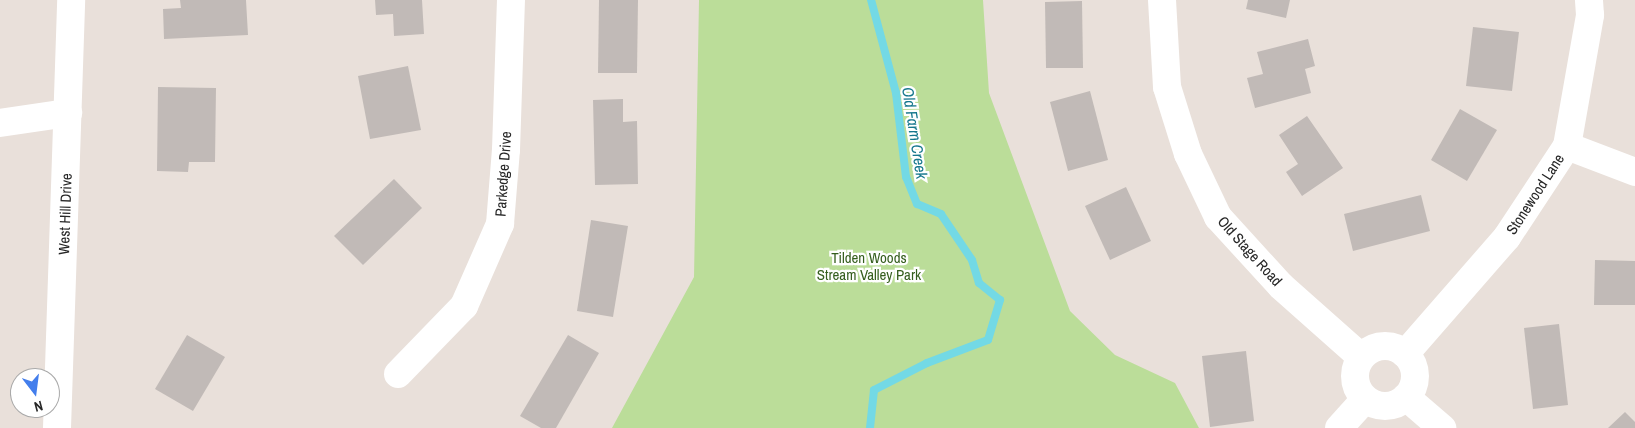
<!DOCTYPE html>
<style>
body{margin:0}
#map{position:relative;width:1635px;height:428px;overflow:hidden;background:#e9e0da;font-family:"Archivo Narrow",sans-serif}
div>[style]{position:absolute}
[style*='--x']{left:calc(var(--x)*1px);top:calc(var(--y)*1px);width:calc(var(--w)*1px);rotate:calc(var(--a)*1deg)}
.green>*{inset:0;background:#bd9}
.stream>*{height:8px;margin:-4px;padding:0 4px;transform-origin:4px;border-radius:4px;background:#73d9e5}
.building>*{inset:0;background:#c1bab7}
.minor>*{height:28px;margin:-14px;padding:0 14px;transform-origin:14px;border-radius:14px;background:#fff}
.minor>.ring{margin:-14px;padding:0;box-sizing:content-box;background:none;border:28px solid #fff;border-radius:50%}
span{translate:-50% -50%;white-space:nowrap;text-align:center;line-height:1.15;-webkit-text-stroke:4.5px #fff;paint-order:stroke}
.street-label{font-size:15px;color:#272727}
.park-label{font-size:15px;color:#355e1e}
.water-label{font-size:16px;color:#16778d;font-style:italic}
.north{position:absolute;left:10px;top:368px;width:50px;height:50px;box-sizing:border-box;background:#fff;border:1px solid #a9a9a9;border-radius:50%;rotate:165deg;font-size:14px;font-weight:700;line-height:20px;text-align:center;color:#272727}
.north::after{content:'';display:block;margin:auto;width:18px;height:22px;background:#437eec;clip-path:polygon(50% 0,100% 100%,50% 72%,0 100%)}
</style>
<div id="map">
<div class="green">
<i style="clip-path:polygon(699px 0,983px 0,989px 93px,1070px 311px,1115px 355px,1175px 383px,1199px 428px,612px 428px,694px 277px)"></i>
</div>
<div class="stream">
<i style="--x:870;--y:428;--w:38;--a:-84"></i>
<i style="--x:874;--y:390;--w:59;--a:-27"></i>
<i style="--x:927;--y:363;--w:65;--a:-20.7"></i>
<i style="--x:988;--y:340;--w:42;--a:-73.3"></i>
<i style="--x:1000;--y:300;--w:27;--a:-141"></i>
<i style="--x:979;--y:283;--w:24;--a:-107"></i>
<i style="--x:972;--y:260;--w:55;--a:-124"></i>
<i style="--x:941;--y:214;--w:26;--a:-157"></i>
<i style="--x:917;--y:204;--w:29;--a:-112"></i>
<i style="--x:906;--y:177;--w:85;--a:-96.8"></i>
<i style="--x:896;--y:93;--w:96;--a:-105"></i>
</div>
<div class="building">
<i style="clip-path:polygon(180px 0,246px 0,248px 35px,164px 39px,163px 9px,181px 8px)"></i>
<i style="clip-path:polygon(375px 0,422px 0,424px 34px,394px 36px,393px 14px,376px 15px)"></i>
<i style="clip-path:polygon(599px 0,638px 0,637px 73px,598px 73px)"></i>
<i style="clip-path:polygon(1248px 0,1290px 0,1286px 18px,1246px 9px)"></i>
<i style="clip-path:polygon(1082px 1px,1083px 68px,1046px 68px,1045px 2px)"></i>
<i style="clip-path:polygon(1473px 27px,1519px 32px,1512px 91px,1466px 86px)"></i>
<i style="clip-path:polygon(1308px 39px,1315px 66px,1305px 69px,1311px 93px,1255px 108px,1247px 78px,1263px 74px,1257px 52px)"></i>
<i style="clip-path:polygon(408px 66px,421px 130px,370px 139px,358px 76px)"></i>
<i style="clip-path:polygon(158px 87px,216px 88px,215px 162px,189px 162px,188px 172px,157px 171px)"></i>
<i style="clip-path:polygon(1090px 91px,1108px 160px,1068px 171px,1050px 102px)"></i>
<i style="clip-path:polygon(623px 99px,623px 122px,637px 121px,638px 184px,595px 185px,593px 100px)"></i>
<i style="clip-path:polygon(1460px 109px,1497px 130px,1467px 181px,1431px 160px)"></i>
<i style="clip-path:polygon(1307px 116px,1343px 168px,1302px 196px,1286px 172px,1298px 164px,1279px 135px)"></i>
<i style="clip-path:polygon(394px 179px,422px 208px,363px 265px,334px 236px)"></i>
<i style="clip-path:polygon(1126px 187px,1151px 241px,1110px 260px,1085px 206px)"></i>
<i style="clip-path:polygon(1421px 195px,1430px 231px,1353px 251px,1344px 214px)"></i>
<i style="clip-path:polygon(591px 220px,628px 226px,613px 317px,577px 311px)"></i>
<i style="clip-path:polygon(1595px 260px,1635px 261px,1635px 305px,1594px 305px)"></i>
<i style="clip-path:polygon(1559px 324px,1568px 405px,1533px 409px,1524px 328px)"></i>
<i style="clip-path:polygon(187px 335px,225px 357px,193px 411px,155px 389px)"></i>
<i style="clip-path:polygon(568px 335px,599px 353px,556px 428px,541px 428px,520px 416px)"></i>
<i style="clip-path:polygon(1246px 351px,1254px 421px,1210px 427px,1202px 356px)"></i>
<i style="clip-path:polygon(1625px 412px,1635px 422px,1635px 428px,1608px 428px)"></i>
</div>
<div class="minor">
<i style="--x:1162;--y:0;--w:87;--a:86.7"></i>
<i style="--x:1167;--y:87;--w:70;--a:72.6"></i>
<i style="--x:1188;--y:154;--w:70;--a:64.5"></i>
<i style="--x:1218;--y:217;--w:93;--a:47.6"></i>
<i style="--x:1281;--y:286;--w:107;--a:41.6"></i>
<i style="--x:0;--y:123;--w:69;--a:-8.4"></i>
<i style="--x:1567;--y:146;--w:73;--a:20.9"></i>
<i class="ring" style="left:1355px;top:346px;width:32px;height:32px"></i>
<i style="--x:1405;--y:354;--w:155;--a:-48.9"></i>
<i style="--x:1507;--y:237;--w:109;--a:-56.6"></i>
<i style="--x:1567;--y:146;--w:133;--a:-80"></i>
<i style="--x:1590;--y:15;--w:15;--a:-94"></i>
<i style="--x:398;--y:374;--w:95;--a:-45.9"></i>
<i style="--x:464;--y:306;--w:90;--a:-66.3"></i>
<i style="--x:500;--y:224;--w:74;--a:-85.4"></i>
<i style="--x:506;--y:150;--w:150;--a:-88.1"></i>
<i style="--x:1406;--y:397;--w:48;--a:40.7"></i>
<i style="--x:57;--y:428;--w:428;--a:-88.1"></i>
<i style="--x:1339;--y:428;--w:39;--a:-48"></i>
</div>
<div class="street-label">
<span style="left:503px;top:174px;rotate:-86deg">Parkedge Drive</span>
<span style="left:1535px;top:194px;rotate:-57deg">Stonewood Lane</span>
<span style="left:65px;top:214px;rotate:-88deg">West Hill Drive</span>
<span style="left:1250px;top:251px;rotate:48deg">Old Stage Road</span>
</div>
<div class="park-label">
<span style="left:869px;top:266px">Tilden Woods<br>Stream Valley Park</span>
</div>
<div class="water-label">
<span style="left:915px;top:133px;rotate:81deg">Old Farm Creek</span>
</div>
<div class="north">N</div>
</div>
